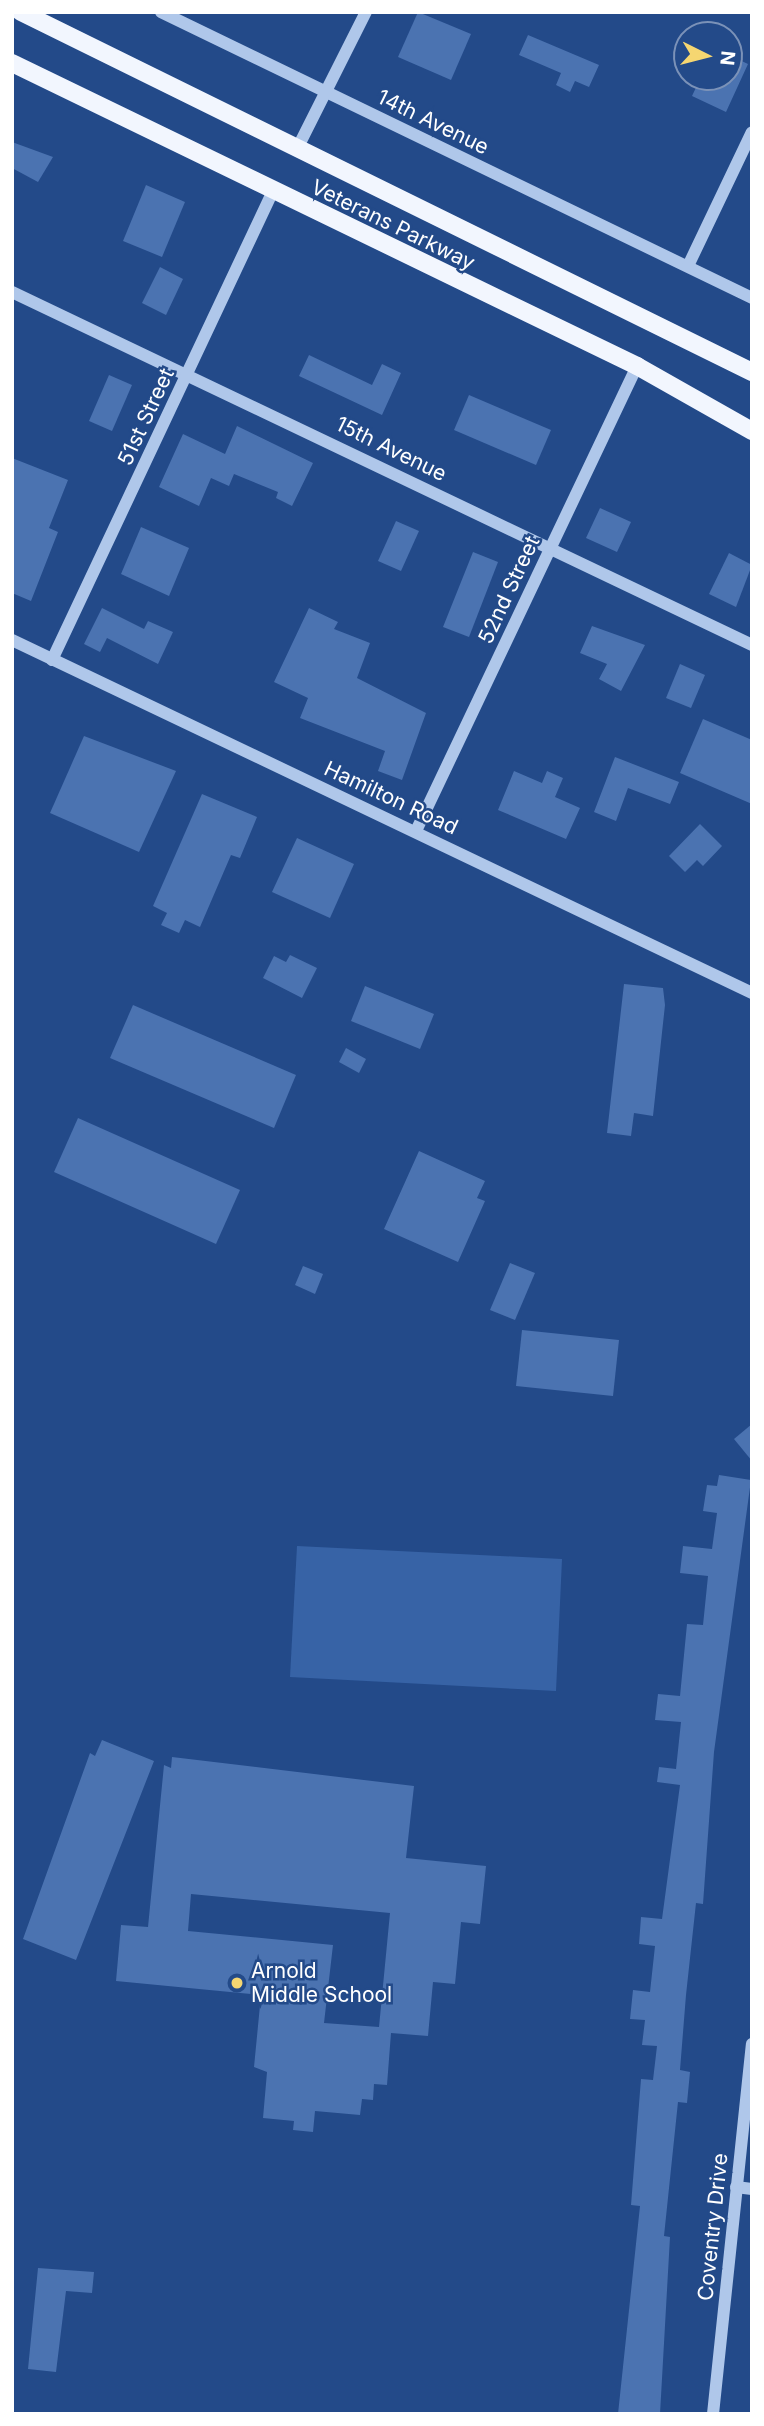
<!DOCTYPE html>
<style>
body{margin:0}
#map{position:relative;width:764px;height:2426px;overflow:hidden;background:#234a89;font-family:Inter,sans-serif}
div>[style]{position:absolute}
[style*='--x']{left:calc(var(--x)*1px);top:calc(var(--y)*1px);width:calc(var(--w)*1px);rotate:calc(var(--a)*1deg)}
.green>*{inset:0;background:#3763a6}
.building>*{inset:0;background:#4b73b1}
.minor>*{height:12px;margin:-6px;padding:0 6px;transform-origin:6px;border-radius:6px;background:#afc7ea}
.major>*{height:18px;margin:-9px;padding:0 9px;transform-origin:9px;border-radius:9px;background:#f2f6fe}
.dots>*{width:19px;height:19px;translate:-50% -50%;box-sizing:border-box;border:4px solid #234a89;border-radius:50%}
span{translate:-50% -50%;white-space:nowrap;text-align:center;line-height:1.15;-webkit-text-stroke:5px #234a89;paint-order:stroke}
.street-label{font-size:21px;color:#fff}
.poi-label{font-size:21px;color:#fff}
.left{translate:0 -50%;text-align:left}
.frame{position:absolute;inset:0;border:14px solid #fff;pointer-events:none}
.north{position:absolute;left:673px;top:21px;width:70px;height:70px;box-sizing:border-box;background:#234a89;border:2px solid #7b92b8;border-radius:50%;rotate:96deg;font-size:19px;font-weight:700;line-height:28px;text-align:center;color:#fff}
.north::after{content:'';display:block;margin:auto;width:24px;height:32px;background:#f5d671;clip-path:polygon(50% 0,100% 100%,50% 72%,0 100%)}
</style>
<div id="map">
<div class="green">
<i style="clip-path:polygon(297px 1546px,562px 1559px,556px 1691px,290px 1677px)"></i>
</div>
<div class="building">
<i style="clip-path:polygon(418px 12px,471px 34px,451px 80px,398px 57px)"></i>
<i style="clip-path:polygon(528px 35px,599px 65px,589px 87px,575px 81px,570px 92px,556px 85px,561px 73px,519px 55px)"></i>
<i style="clip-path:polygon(729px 55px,748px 64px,726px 112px,692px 96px,701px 77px,729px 77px)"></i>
<i style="clip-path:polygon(12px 142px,53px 157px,38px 182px,12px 168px)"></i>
<i style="clip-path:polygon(146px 185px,185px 202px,162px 257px,123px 241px)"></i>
<i style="clip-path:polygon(160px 267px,183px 279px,166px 315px,142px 303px)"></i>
<i style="clip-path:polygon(309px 355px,372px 385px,382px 364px,401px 373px,382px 415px,299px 376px)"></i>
<i style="clip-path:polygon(109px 375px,132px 385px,112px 431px,89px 421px)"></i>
<i style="clip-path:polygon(469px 395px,551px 430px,536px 465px,454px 430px)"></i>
<i style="clip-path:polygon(237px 426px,313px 463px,292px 506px,276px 498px,278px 492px,234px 474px,229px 486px,211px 478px,199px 506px,159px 487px,183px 434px,225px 454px)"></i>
<i style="clip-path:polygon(12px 458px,68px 480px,49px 528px,58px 532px,31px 601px,12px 593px)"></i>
<i style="clip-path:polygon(600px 508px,631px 522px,617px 552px,586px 538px)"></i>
<i style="clip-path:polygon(396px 521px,419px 531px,401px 571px,378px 561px)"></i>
<i style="clip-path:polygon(141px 527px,189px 548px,169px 596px,121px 574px)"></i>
<i style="clip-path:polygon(473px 552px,498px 562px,469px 637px,443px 627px)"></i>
<i style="clip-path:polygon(729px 553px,752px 565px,736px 607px,709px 594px)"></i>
<i style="clip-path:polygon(102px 608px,144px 629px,148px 621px,173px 632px,158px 664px,107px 638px,100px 652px,84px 644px)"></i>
<i style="clip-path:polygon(309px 608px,338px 622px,334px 629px,370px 643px,357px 678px,426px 713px,402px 780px,378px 771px,385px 751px,300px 718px,308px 698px,274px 682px)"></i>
<i style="clip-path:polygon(592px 626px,645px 645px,621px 691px,599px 679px,607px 664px,580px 653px)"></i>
<i style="clip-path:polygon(680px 664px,705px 675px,691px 708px,666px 698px)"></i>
<i style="clip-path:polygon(703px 719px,752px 740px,752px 804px,680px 773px)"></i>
<i style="clip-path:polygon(84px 736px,176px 771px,139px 852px,50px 813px)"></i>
<i style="clip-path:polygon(615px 757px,679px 782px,670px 804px,628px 788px,616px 821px,594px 812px)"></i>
<i style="clip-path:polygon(514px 771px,542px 783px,547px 771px,563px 778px,555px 797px,580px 808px,566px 839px,498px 810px)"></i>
<i style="clip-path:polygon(202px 794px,257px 817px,240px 858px,231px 855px,200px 927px,185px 920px,179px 933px,161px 925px,167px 913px,153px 906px)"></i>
<i style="clip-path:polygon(700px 824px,722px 846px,703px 866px,697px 860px,685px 872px,669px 856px)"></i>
<i style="clip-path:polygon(297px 838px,354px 864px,330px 918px,272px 892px)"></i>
<i style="clip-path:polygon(290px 955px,317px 968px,302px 998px,263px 978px,274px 956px,286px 962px)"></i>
<i style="clip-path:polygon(624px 984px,663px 988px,665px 1005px,653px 1116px,634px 1113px,631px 1136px,607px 1133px)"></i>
<i style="clip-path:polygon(365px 986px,434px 1014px,420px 1049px,351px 1021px)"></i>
<i style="clip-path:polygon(133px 1005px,296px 1075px,274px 1128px,110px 1058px)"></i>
<i style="clip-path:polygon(346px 1048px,366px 1059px,359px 1073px,339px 1062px)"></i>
<i style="clip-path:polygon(78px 1118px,240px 1190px,216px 1244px,54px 1172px)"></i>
<i style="clip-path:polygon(419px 1151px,485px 1181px,477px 1198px,485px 1201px,458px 1262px,384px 1229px)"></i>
<i style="clip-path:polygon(510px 1263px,535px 1273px,515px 1320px,490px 1310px)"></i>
<i style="clip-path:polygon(303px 1266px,323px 1274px,315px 1294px,295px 1285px)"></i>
<i style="clip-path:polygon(522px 1330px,619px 1340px,613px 1396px,516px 1386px)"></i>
<i style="clip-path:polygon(752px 1424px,752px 1461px,734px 1439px)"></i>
<i style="clip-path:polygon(719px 1475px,751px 1480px,714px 1752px,703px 1904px,696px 1903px,686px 1995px,680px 2070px,690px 2072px,687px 2103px,678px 2102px,664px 2236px,670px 2237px,660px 2414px,618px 2414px,640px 2206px,631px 2205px,641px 2079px,653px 2080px,657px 2046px,642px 2045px,645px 2020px,630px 2019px,633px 1990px,650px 1992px,655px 1946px,639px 1944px,641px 1917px,662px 1919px,680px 1785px,657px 1782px,659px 1767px,676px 1769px,681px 1722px,655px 1720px,658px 1694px,680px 1696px,687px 1624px,703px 1625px,708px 1576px,680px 1573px,683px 1546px,712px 1549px,717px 1513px,703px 1511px,707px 1485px,717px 1486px)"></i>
<i style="clip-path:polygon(102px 1740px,154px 1761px,76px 1960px,23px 1939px,90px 1753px,95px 1756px)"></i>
<i style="clip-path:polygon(evenodd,172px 1757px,414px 1786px,406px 1858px,486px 1866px,480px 1924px,461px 1922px,455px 1984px,433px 1982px,428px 2036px,391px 2033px,387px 2085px,374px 2084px,373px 2100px,362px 2099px,360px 2115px,315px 2111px,313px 2132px,293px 2130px,294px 2121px,263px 2118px,267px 2072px,254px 2067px,261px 1995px,116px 1981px,121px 1925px,148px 1927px,164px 1765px,171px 1768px,172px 1757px,191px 1894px,390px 1913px,379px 2027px,324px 2023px,333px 1945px,188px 1931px,191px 1894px)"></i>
<i style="clip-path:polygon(38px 2268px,94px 2272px,92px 2293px,66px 2291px,56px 2372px,28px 2369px)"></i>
</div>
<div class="minor">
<i style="--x:161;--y:12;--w:657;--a:25.82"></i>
<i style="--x:299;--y:145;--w:149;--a:-63.3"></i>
<i style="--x:688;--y:266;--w:148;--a:-64.5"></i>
<i style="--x:12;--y:292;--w:820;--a:25.5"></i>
<i style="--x:12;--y:640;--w:820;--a:25.5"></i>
<i style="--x:52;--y:660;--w:518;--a:-64.77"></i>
<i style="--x:416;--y:831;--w:515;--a:-64.58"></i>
<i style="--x:736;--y:2187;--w:16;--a:7"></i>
<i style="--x:713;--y:2414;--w:372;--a:-84"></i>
</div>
<div class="major">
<i style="--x:21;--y:12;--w:815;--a:26.22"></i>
<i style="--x:12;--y:63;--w:695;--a:25.86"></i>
<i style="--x:637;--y:366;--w:132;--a:29.5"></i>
</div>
<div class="dots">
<i style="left:237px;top:1983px;background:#f5d671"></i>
</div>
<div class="street-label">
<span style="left:433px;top:122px;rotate:26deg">14th Avenue</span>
<span style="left:393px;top:225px;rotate:26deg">Veterans Parkway</span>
<span style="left:146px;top:417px;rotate:-65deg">51st Street</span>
<span style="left:391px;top:449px;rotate:26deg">15th Avenue</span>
<span style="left:509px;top:590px;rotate:-65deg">52nd Street</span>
<span style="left:391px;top:798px;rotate:25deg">Hamilton Road</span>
<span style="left:713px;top:2227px;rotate:-84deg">Coventry Drive</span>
</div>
<div class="poi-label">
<span class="left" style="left:251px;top:1983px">Arnold<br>Middle School</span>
</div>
<div class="frame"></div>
<div class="north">N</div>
</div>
